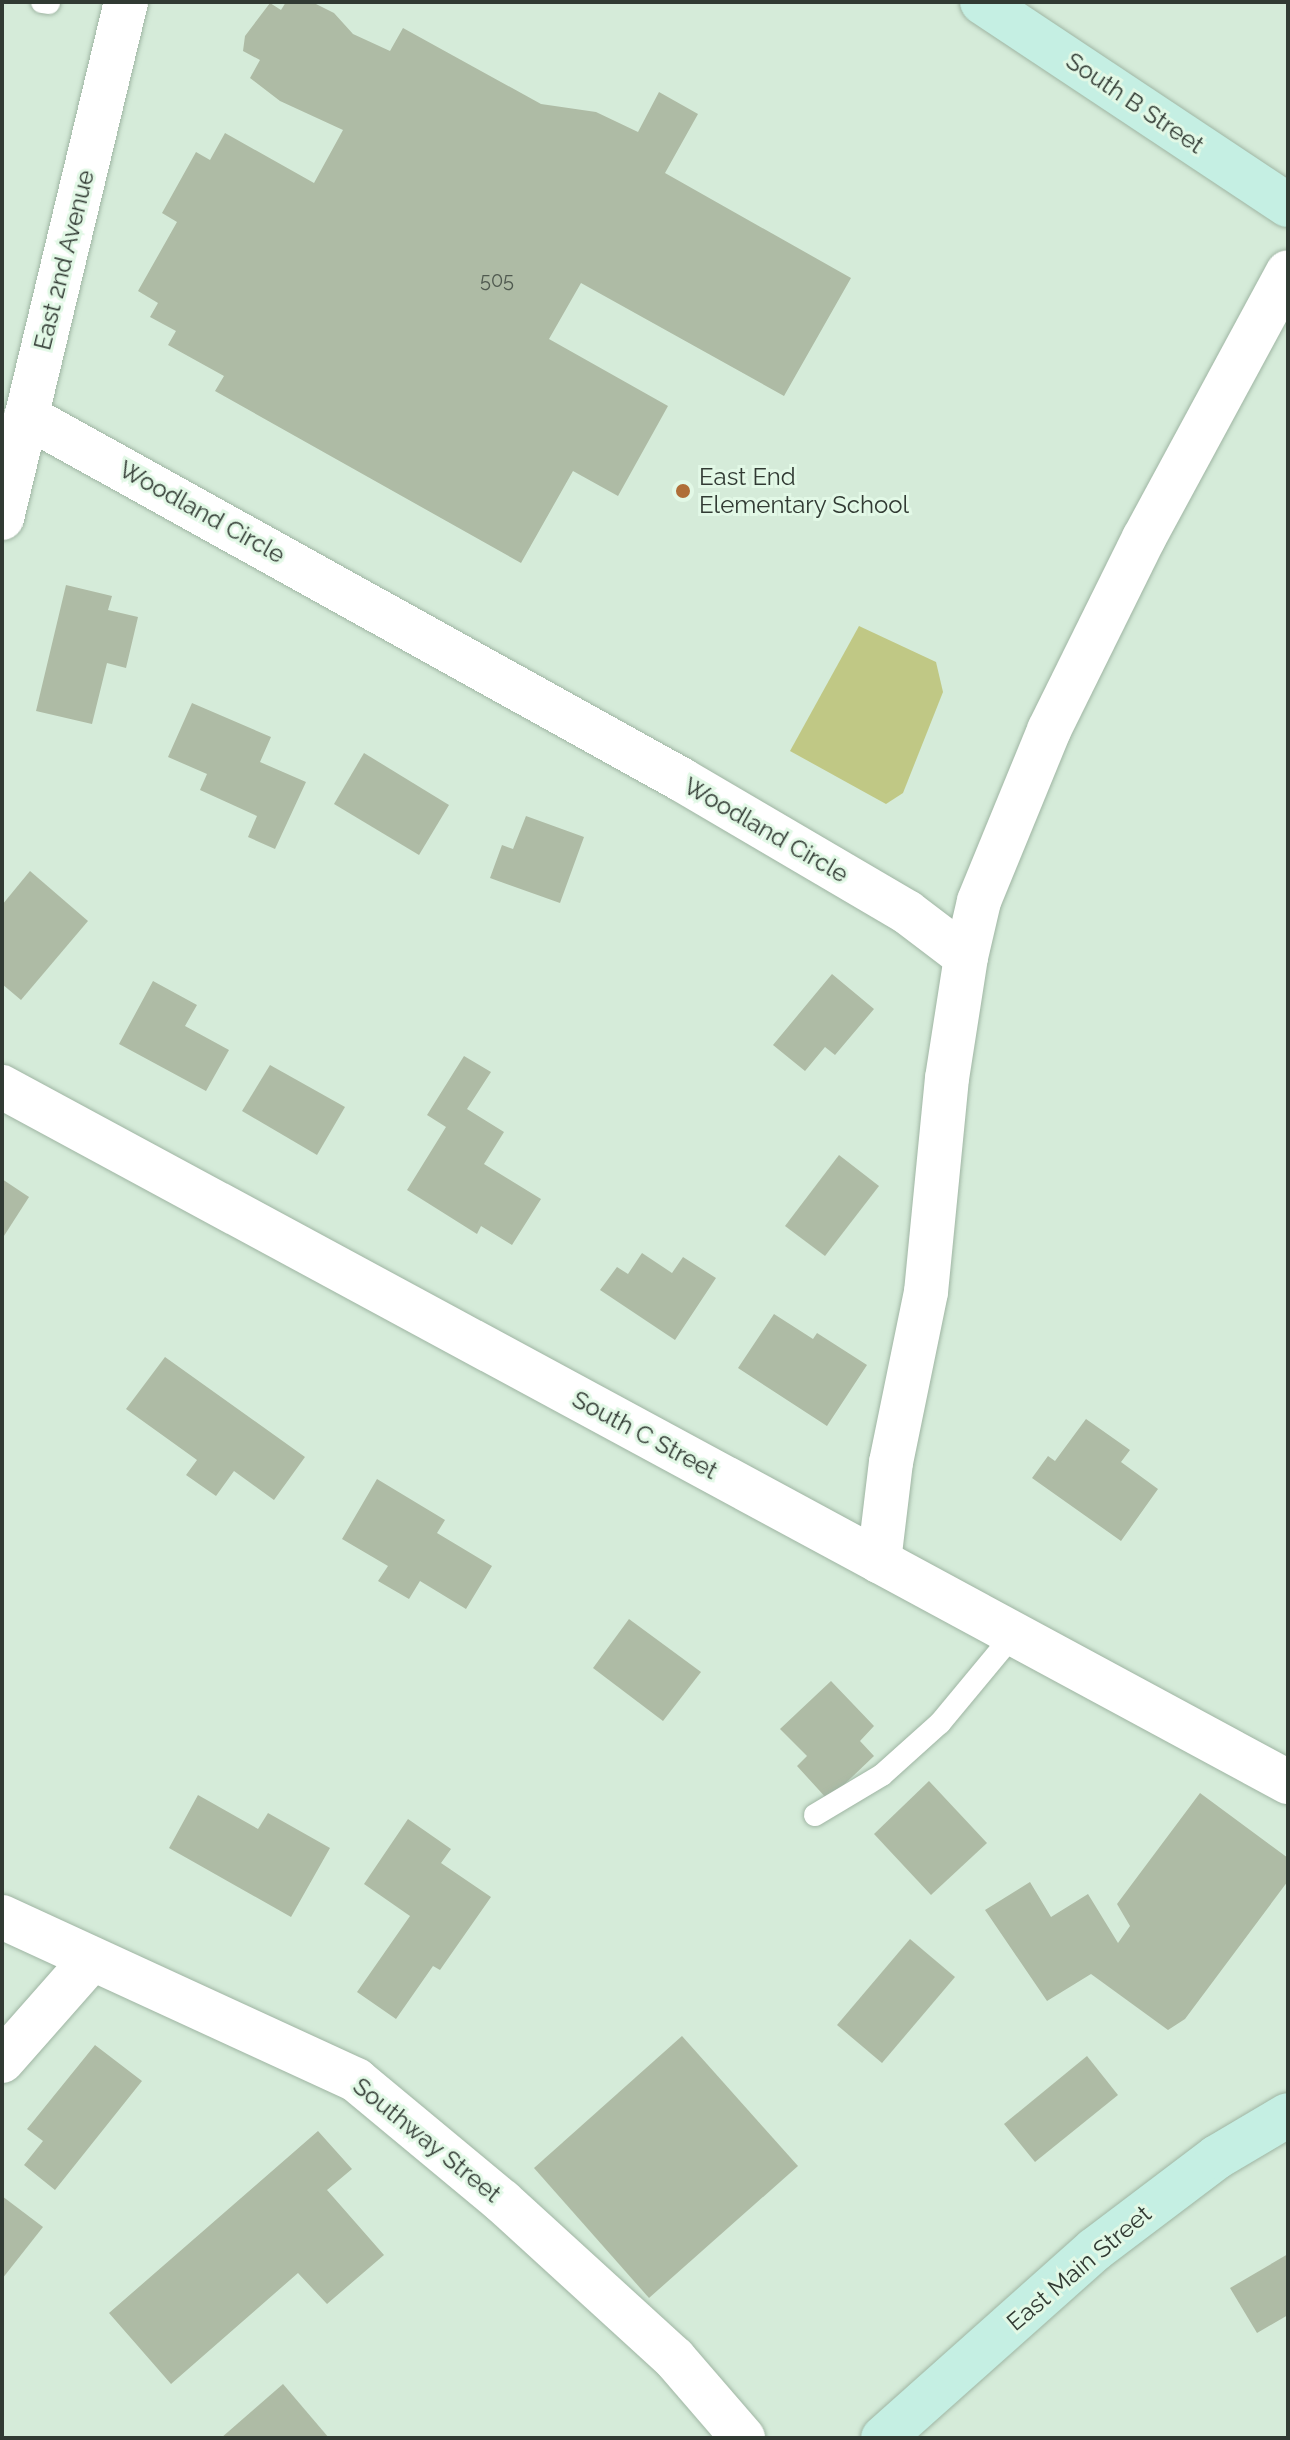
<!DOCTYPE html>
<style>
body{margin:0}
#map{position:relative;width:1290px;height:2440px;overflow:hidden;background:#d5ebd9;font-family:Raleway,sans-serif}
div>[style]{position:absolute}
[style*='--x']{left:calc(var(--x)*1px);top:calc(var(--y)*1px);width:calc(var(--w)*1px);rotate:calc(var(--a)*1deg)}
.green>*{inset:0;background:#c0c885}
.building>*{inset:0;background:#aebba5}
.roads{filter:drop-shadow(0 0 2px #9fb5a3) drop-shadow(0 0 2px #9fb5a3)}
.lane>*{height:22px;margin:-11px;padding:0 11px;transform-origin:11px;border-radius:11px;background:#fff}
.street>*{height:44px;margin:-22px;padding:0 22px;transform-origin:22px;border-radius:22px;background:#fff}
.secondary>*{height:44px;margin:-22px;padding:0 22px;transform-origin:22px;border-radius:22px;background:#c5efe3}
.dots>*{width:22px;height:22px;translate:-50% -50%;box-sizing:border-box;border:4px solid #e2f8e6;border-radius:50%}
span{translate:-50% -50%;white-space:nowrap;text-align:center;line-height:1.15;-webkit-text-stroke:6px #e2f8e6;paint-order:stroke}
.number-label{font-size:20px;color:#505a50}
.number-label span{-webkit-text-stroke-width:0}
.street-label{font-size:24px;color:#313a33}
.poi-label{font-size:24px;color:#313a33}
.left{translate:0 -50%;text-align:left}
.frame{position:absolute;inset:0;border:4px solid #313a33;pointer-events:none}
</style>
<div id="map">
<div class="green">
<i style="clip-path:polygon(859px 626px,936px 662px,943px 692px,903px 793px,886px 804px,790px 751px)"></i>
</div>
<div class="building">
<i style="clip-path:polygon(286px 2px,312px 2px,334px 13px,353px 34px,390px 51px,403px 28px,541px 104px,596px 112px,638px 132px,659px 92px,698px 114px,665px 173px,851px 278px,784px 396px,581px 283px,549px 339px,668px 406px,618px 496px,573px 471px,521px 563px,215px 391px,224px 376px,168px 345px,176px 331px,150px 317px,158px 303px,138px 291px,177px 222px,162px 213px,196px 152px,210px 160px,225px 133px,314px 183px,343px 130px,280px 101px,250px 78px,260px 60px,243px 51px,245px 36px,270px 3px,281px 10px)"></i>
<i style="clip-path:polygon(66px 585px,112px 596px,108px 610px,138px 617px,126px 668px,107px 663px,92px 724px,36px 711px)"></i>
<i style="clip-path:polygon(192px 703px,271px 737px,260px 762px,306px 782px,275px 849px,248px 837px,257px 816px,200px 790px,207px 774px,168px 757px)"></i>
<i style="clip-path:polygon(364px 753px,449px 805px,419px 855px,334px 804px)"></i>
<i style="clip-path:polygon(526px 816px,584px 837px,560px 903px,490px 878px,502px 845px,513px 849px)"></i>
<i style="clip-path:polygon(30px 871px,88px 921px,21px 1000px,2px 984px,2px 905px)"></i>
<i style="clip-path:polygon(832px 974px,874px 1009px,835px 1055px,825px 1047px,805px 1071px,773px 1045px)"></i>
<i style="clip-path:polygon(153px 981px,197px 1005px,185px 1026px,229px 1050px,206px 1091px,119px 1044px)"></i>
<i style="clip-path:polygon(464px 1056px,491px 1072px,467px 1109px,504px 1132px,484px 1164px,541px 1199px,512px 1245px,481px 1226px,477px 1234px,407px 1190px,446px 1127px,427px 1115px)"></i>
<i style="clip-path:polygon(270px 1065px,345px 1107px,317px 1155px,242px 1111px)"></i>
<i style="clip-path:polygon(839px 1155px,879px 1186px,825px 1256px,785px 1226px)"></i>
<i style="clip-path:polygon(2px 1179px,29px 1197px,2px 1239px)"></i>
<i style="clip-path:polygon(642px 1253px,672px 1273px,683px 1257px,716px 1278px,675px 1340px,600px 1290px,617px 1267px,628px 1274px)"></i>
<i style="clip-path:polygon(774px 1314px,813px 1339px,817px 1333px,867px 1365px,827px 1426px,738px 1368px)"></i>
<i style="clip-path:polygon(165px 1357px,305px 1457px,274px 1500px,234px 1471px,216px 1496px,186px 1475px,197px 1460px,126px 1409px)"></i>
<i style="clip-path:polygon(1086px 1419px,1130px 1450px,1121px 1462px,1158px 1489px,1121px 1541px,1032px 1478px,1048px 1456px,1055px 1461px)"></i>
<i style="clip-path:polygon(377px 1479px,445px 1520px,437px 1533px,492px 1566px,466px 1609px,420px 1581px,409px 1599px,378px 1581px,388px 1566px,342px 1539px)"></i>
<i style="clip-path:polygon(629px 1619px,701px 1672px,663px 1721px,593px 1668px)"></i>
<i style="clip-path:polygon(831px 1681px,874px 1726px,860px 1741px,874px 1756px,828px 1800px,797px 1766px,807px 1756px,780px 1729px)"></i>
<i style="clip-path:polygon(929px 1781px,987px 1843px,931px 1895px,874px 1834px)"></i>
<i style="clip-path:polygon(1200px 1793px,1288px 1858px,1288px 1881px,1185px 2019px,1168px 2030px,1091px 1974px,1047px 2001px,985px 1910px,1030px 1882px,1051px 1917px,1088px 1894px,1118px 1943px,1130px 1926px,1117px 1904px)"></i>
<i style="clip-path:polygon(198px 1795px,258px 1829px,268px 1813px,330px 1848px,291px 1917px,169px 1848px)"></i>
<i style="clip-path:polygon(408px 1819px,451px 1849px,441px 1863px,491px 1897px,440px 1970px,433px 1966px,396px 2019px,357px 1992px,410px 1916px,364px 1884px)"></i>
<i style="clip-path:polygon(910px 1939px,955px 1977px,882px 2063px,837px 2025px)"></i>
<i style="clip-path:polygon(682px 2036px,798px 2166px,649px 2298px,534px 2168px)"></i>
<i style="clip-path:polygon(95px 2045px,142px 2081px,55px 2190px,24px 2165px,43px 2141px,27px 2129px)"></i>
<i style="clip-path:polygon(1087px 2056px,1118px 2095px,1035px 2162px,1004px 2124px)"></i>
<i style="clip-path:polygon(318px 2131px,352px 2169px,327px 2190px,384px 2255px,327px 2304px,298px 2273px,171px 2384px,109px 2313px)"></i>
<i style="clip-path:polygon(2px 2196px,43px 2227px,2px 2279px)"></i>
<i style="clip-path:polygon(1288px 2254px,1288px 2315px,1257px 2333px,1230px 2288px)"></i>
<i style="clip-path:polygon(283px 2384px,329px 2438px,221px 2438px)"></i>
</div>
<div class="roads">
<div class="lane">
<i style="--x:42;--y:2;--w:7;--a:8"></i>
<i style="--x:815;--y:1815;--w:78;--a:-30.8"></i>
<i style="--x:882;--y:1775;--w:78;--a:-41.9"></i>
<i style="--x:940;--y:1723;--w:116;--a:-50.3"></i>
</div>
<div class="street">
<i style="--x:26;--y:416;--w:750;--a:29.02"></i>
<i style="--x:682;--y:780;--w:261;--a:30.4"></i>
<i style="--x:907;--y:912;--w:74;--a:37.3"></i>
<i style="--x:966;--y:957;--w:122;--a:98.9"></i>
<i style="--x:947;--y:1078;--w:215;--a:95.6"></i>
<i style="--x:926;--y:1292;--w:174;--a:101.6"></i>
<i style="--x:891;--y:1462;--w:100;--a:96.9"></i>
<i style="--x:2;--y:518;--w:531;--a:-76.49"></i>
<i style="--x:966;--y:957;--w:57;--a:-76.9"></i>
<i style="--x:979;--y:901;--w:185;--a:-67.7"></i>
<i style="--x:1049;--y:730;--w:214;--a:-63.7"></i>
<i style="--x:1144;--y:538;--w:302;--a:-61.6"></i>
<i style="--x:2;--y:1087;--w:1462;--a:28.39"></i>
<i style="--x:2;--y:1917;--w:390;--a:24.7"></i>
<i style="--x:356;--y:2080;--w:190;--a:39.7"></i>
<i style="--x:502;--y:2201;--w:233;--a:42.4"></i>
<i style="--x:674;--y:2358;--w:106;--a:49.2"></i>
<i style="--x:2;--y:2061;--w:136;--a:-48.6"></i>
</div>
<div class="secondary">
<i style="--x:982;--y:2;--w:367;--a:33.6"></i>
<i style="--x:883;--y:2438;--w:283;--a:-41.7"></i>
<i style="--x:1094;--y:2250;--w:154;--a:-37.1"></i>
<i style="--x:1217;--y:2157;--w:82;--a:-30.6"></i>
</div>
</div>
<div class="dots">
<i style="left:683px;top:491px;background:#af6e38"></i>
</div>
<div class="number-label">
<span style="left:497px;top:280px">505</span>
</div>
<div class="street-label">
<span style="left:1135px;top:103px;rotate:34deg">South B Street</span>
<span style="left:64px;top:260px;rotate:-76deg">East 2nd Avenue</span>
<span style="left:202px;top:512px;rotate:29deg">Woodland Circle</span>
<span style="left:766px;top:830px;rotate:30deg">Woodland Circle</span>
<span style="left:645px;top:1435px;rotate:28deg">South C Street</span>
<span style="left:427px;top:2140px;rotate:39deg">Southway Street</span>
<span style="left:1079px;top:2268px;rotate:-40deg">East Main Street</span>
</div>
<div class="poi-label">
<span class="left" style="left:699px;top:491px">East End<br>Elementary School</span>
</div>
<div class="frame"></div>
</div>
